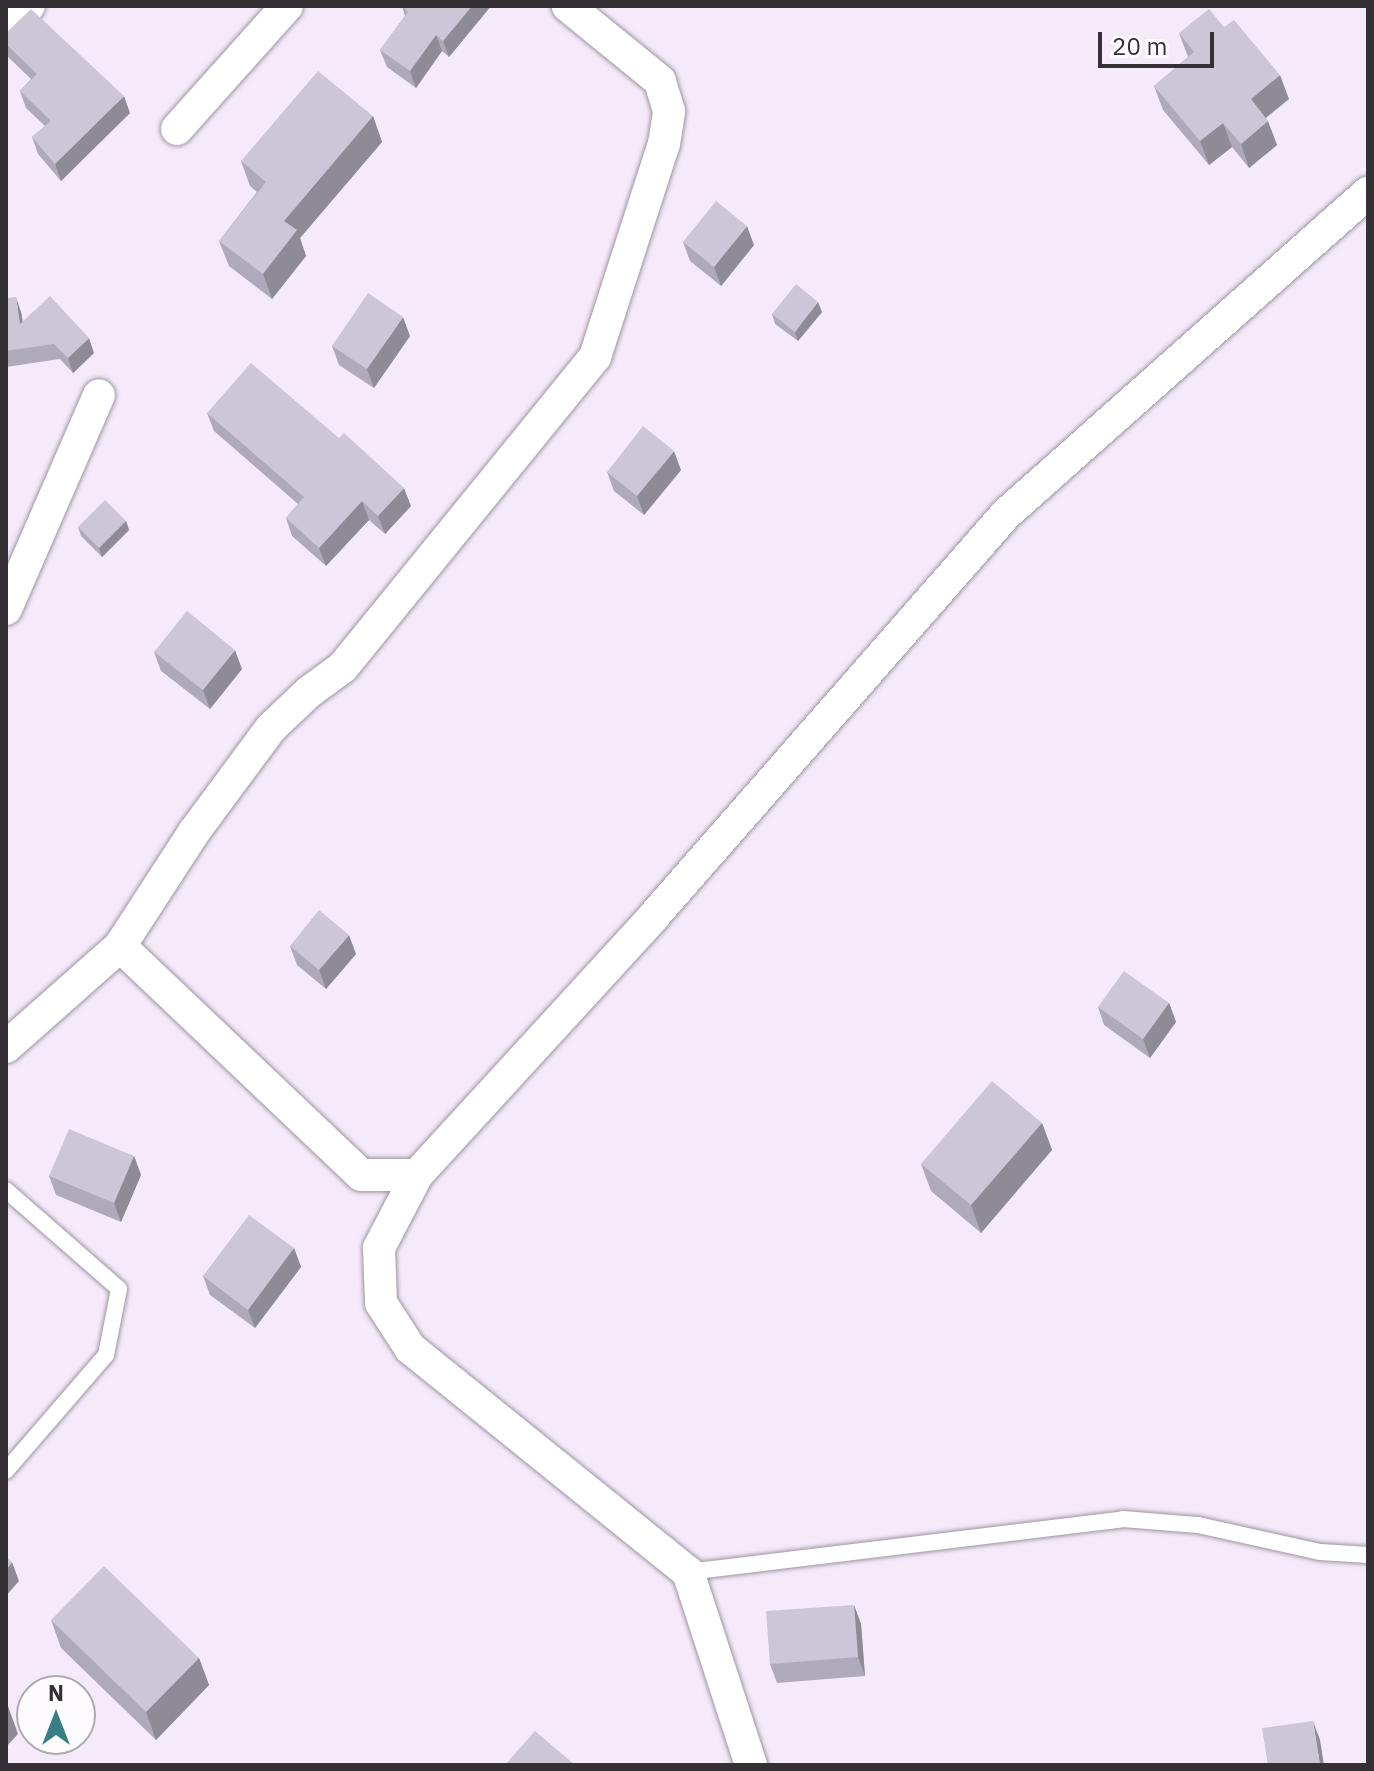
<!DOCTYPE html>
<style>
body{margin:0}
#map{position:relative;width:1374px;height:1771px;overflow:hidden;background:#f5eafa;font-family:"IBM Plex Sans",sans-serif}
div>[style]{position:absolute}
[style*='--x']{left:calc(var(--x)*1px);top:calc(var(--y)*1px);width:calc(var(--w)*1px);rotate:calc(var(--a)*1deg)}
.roads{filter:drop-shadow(0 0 2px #9f94a3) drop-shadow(0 0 2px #9f94a3)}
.lane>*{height:16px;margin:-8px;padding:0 8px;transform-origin:8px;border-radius:8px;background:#fff}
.street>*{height:32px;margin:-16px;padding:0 16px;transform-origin:16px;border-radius:16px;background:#fff}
.wall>*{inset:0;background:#afaab9}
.shaded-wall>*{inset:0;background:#8f8b96}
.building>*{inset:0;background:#ccc6d7}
span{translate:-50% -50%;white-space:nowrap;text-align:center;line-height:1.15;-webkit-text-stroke:6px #fdfbfe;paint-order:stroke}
.frame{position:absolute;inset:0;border:8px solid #343036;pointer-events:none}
.north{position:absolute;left:16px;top:1675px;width:80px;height:80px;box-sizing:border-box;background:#fdfbfe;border:2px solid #adaaae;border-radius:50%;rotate:0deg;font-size:22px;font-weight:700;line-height:32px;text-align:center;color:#343036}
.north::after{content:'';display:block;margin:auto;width:28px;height:36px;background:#377f85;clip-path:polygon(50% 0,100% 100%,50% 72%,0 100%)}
.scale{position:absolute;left:1098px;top:32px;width:116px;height:36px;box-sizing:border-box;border:4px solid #343036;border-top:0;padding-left:10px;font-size:24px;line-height:28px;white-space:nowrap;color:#343036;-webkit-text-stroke:6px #fdfbfe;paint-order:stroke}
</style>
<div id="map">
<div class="roads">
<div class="lane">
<i style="--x:6;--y:1190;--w:150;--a:41.2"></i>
<i style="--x:119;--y:1289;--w:67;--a:101.1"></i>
<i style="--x:106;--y:1355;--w:153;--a:130.8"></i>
<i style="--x:688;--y:1572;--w:438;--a:-6.9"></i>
<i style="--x:1123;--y:1519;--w:75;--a:4.6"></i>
<i style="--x:1198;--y:1525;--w:125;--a:12.5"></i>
<i style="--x:1320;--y:1552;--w:48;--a:3.6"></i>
</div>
<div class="street">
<i style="--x:6;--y:32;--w:35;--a:-49"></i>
<i style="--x:177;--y:129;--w:165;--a:-48.2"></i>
<i style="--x:6;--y:609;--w:233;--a:-66.5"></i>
<i style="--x:120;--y:946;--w:136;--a:-57"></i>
<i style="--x:194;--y:832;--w:129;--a:-53.5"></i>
<i style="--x:271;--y:728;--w:52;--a:-43.5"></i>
<i style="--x:309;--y:692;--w:42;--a:-36.3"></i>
<i style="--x:343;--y:667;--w:400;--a:-50.9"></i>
<i style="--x:595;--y:357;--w:224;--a:-72.1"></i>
<i style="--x:664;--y:144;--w:33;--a:-81"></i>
<i style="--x:669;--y:111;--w:31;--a:-107"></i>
<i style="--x:660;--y:81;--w:119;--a:-140.8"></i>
<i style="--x:6;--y:1047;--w:152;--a:-41.5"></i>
<i style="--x:120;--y:946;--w:332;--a:43.5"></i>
<i style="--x:361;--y:1175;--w:56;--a:0"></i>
<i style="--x:417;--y:1175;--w:350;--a:-47.5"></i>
<i style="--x:653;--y:917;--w:536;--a:-48.78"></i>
<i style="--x:1006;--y:514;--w:484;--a:-41.6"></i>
<i style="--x:417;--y:1175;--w:82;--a:117.5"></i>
<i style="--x:379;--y:1248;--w:55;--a:87.9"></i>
<i style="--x:381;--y:1303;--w:54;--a:57.2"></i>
<i style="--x:410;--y:1348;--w:357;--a:38.9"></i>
<i style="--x:688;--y:1572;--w:203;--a:71.9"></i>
</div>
</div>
<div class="wall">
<i style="clip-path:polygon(402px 6px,491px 6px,449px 57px,442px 51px,416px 88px,387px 67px,380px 50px,405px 16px)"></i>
<i style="clip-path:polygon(1224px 27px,1289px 99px,1266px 118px,1277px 145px,1249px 168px,1232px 147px,1209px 165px,1163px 110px,1154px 86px,1188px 57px,1179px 33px)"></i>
<i style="clip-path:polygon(6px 33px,130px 113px,61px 181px,38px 154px,32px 137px,45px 126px,26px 108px,20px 91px,31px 79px,6px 55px)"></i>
<i style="clip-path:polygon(373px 116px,382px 142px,300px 238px,306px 256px,272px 299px,229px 266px,219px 241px,257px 192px,250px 186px,241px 161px)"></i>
<i style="clip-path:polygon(683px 242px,754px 245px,721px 286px,690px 261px)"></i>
<i style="clip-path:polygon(6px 298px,21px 312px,23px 322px,94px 353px,73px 373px,60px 359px,6px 367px)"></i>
<i style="clip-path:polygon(822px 312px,798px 341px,775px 324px,772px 314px)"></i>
<i style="clip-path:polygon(410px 336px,374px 388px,339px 365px,332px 346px)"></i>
<i style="clip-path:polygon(207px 413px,411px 506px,385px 534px,369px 520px,326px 566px,292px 536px,286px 518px,298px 504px,214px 431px)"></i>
<i style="clip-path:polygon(681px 470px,644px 515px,614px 491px,607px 472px)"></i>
<i style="clip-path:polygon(126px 521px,129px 530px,102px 557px,81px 536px,78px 527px)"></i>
<i style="clip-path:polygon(154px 652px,242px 669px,210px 709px,161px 671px)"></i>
<i style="clip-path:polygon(290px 946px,356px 954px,326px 989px,297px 965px)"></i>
<i style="clip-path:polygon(1169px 1003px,1176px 1022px,1150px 1058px,1104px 1025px,1098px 1007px)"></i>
<i style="clip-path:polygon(1042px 1123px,1052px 1150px,981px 1233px,931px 1191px,921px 1164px)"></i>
<i style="clip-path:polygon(134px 1156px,141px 1175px,121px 1222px,56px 1195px,49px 1176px)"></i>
<i style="clip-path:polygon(294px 1248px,301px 1267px,255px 1328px,210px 1295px,203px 1276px)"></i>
<i style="clip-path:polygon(854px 1605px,861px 1624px,865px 1676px,777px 1683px,770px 1664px)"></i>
<i style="clip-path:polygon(51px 1620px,199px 1658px,209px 1685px,156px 1740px,61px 1648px)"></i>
</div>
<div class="shaded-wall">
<i style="clip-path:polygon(472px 6px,491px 6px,449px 57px,443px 41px)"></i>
<i style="clip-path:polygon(436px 35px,442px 51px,416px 88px,410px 71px)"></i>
<i style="clip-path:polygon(1280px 75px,1289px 99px,1259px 123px,1251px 99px)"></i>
<i style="clip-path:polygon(124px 96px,130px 113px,61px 181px,55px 164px)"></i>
<i style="clip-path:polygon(373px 116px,382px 142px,300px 238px,306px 256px,272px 299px,263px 274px,284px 221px)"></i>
<i style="clip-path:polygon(1268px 121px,1277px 145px,1249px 168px,1241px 144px)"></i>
<i style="clip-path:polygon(1223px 123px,1232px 147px,1209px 165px,1200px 141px)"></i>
<i style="clip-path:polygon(747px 226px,754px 245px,721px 286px,714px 267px)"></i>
<i style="clip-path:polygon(16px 297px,21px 312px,25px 339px,20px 324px)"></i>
<i style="clip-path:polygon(818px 302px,822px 312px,798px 341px,795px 332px)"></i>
<i style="clip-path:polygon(403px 317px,410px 336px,374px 388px,367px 369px)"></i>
<i style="clip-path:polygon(89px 338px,94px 353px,73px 373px,68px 358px)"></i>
<i style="clip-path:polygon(674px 451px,681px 470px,644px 515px,637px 496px)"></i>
<i style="clip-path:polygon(404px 488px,411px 506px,385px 534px,378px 516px)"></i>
<i style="clip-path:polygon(362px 501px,369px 520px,326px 566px,319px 548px)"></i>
<i style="clip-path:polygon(126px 521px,129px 530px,102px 557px,99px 548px)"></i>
<i style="clip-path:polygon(235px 650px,242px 669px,210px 709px,203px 690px)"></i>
<i style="clip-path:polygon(349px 935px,356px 954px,326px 989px,319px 970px)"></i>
<i style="clip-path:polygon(1169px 1003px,1176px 1022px,1150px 1058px,1143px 1039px)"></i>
<i style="clip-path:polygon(1042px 1123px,1052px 1150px,981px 1233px,971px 1205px)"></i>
<i style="clip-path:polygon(134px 1156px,141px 1175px,121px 1222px,114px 1203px)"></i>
<i style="clip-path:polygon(294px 1248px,301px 1267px,255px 1328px,248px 1310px)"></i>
<i style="clip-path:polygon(12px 1562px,19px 1581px,6px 1596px,6px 1570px)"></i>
<i style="clip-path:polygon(854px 1605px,861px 1624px,865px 1676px,858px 1657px)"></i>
<i style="clip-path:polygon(199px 1658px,209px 1685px,156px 1740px,146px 1712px)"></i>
<i style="clip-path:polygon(8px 1706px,18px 1734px,6px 1747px,6px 1708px)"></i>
<i style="clip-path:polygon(1313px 1721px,1320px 1740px,1324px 1765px,1320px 1765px)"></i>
</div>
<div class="building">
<i style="clip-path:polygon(402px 6px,472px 6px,443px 41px,436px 35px,410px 71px,380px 50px,408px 12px)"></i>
<i style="clip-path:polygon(31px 9px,124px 96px,55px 164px,32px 137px,51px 121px,20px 91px,37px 74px,6px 44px,6px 33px)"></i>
<i style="clip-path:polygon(1209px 9px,1224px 27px,1234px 20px,1280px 75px,1251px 99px,1268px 121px,1241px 144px,1223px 123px,1200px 141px,1154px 86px,1194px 52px,1179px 33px)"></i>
<i style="clip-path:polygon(318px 71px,373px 116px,284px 221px,297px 230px,263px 274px,219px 241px,266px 182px,241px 161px)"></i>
<i style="clip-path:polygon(716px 201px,747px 226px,714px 267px,683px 242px)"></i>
<i style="clip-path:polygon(796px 284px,818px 302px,795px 332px,772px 314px)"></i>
<i style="clip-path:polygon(368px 293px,403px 317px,367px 369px,332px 346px)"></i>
<i style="clip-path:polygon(50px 296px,89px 338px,68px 358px,54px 344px,6px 351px,6px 298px,16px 297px,20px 324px)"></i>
<i style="clip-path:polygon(251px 363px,339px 438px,344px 433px,404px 488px,378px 516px,362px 501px,319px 548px,286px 518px,304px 497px,207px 413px)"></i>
<i style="clip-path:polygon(643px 426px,674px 451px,637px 496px,607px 472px)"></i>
<i style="clip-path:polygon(105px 500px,126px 521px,99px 548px,78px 527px)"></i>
<i style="clip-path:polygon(187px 611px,235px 650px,203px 690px,154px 652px)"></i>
<i style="clip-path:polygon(319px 910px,349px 935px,319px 970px,290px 946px)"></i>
<i style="clip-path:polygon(1124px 971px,1169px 1003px,1143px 1039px,1098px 1007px)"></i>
<i style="clip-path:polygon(992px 1081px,1042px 1123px,971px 1205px,921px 1164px)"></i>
<i style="clip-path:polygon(69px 1129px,134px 1156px,114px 1203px,49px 1176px)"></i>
<i style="clip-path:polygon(249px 1215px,294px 1248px,248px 1310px,203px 1276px)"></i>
<i style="clip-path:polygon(6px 1557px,12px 1562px,6px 1570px)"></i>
<i style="clip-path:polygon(104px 1566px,199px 1658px,146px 1712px,51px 1620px)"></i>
<i style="clip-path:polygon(854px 1605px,858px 1657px,770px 1664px,766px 1611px)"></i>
<i style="clip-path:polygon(1313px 1721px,1320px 1765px,1268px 1765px,1262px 1728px)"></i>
<i style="clip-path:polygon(535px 1731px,575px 1765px,505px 1765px)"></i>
</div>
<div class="frame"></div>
<div class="north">N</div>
<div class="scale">20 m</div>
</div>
